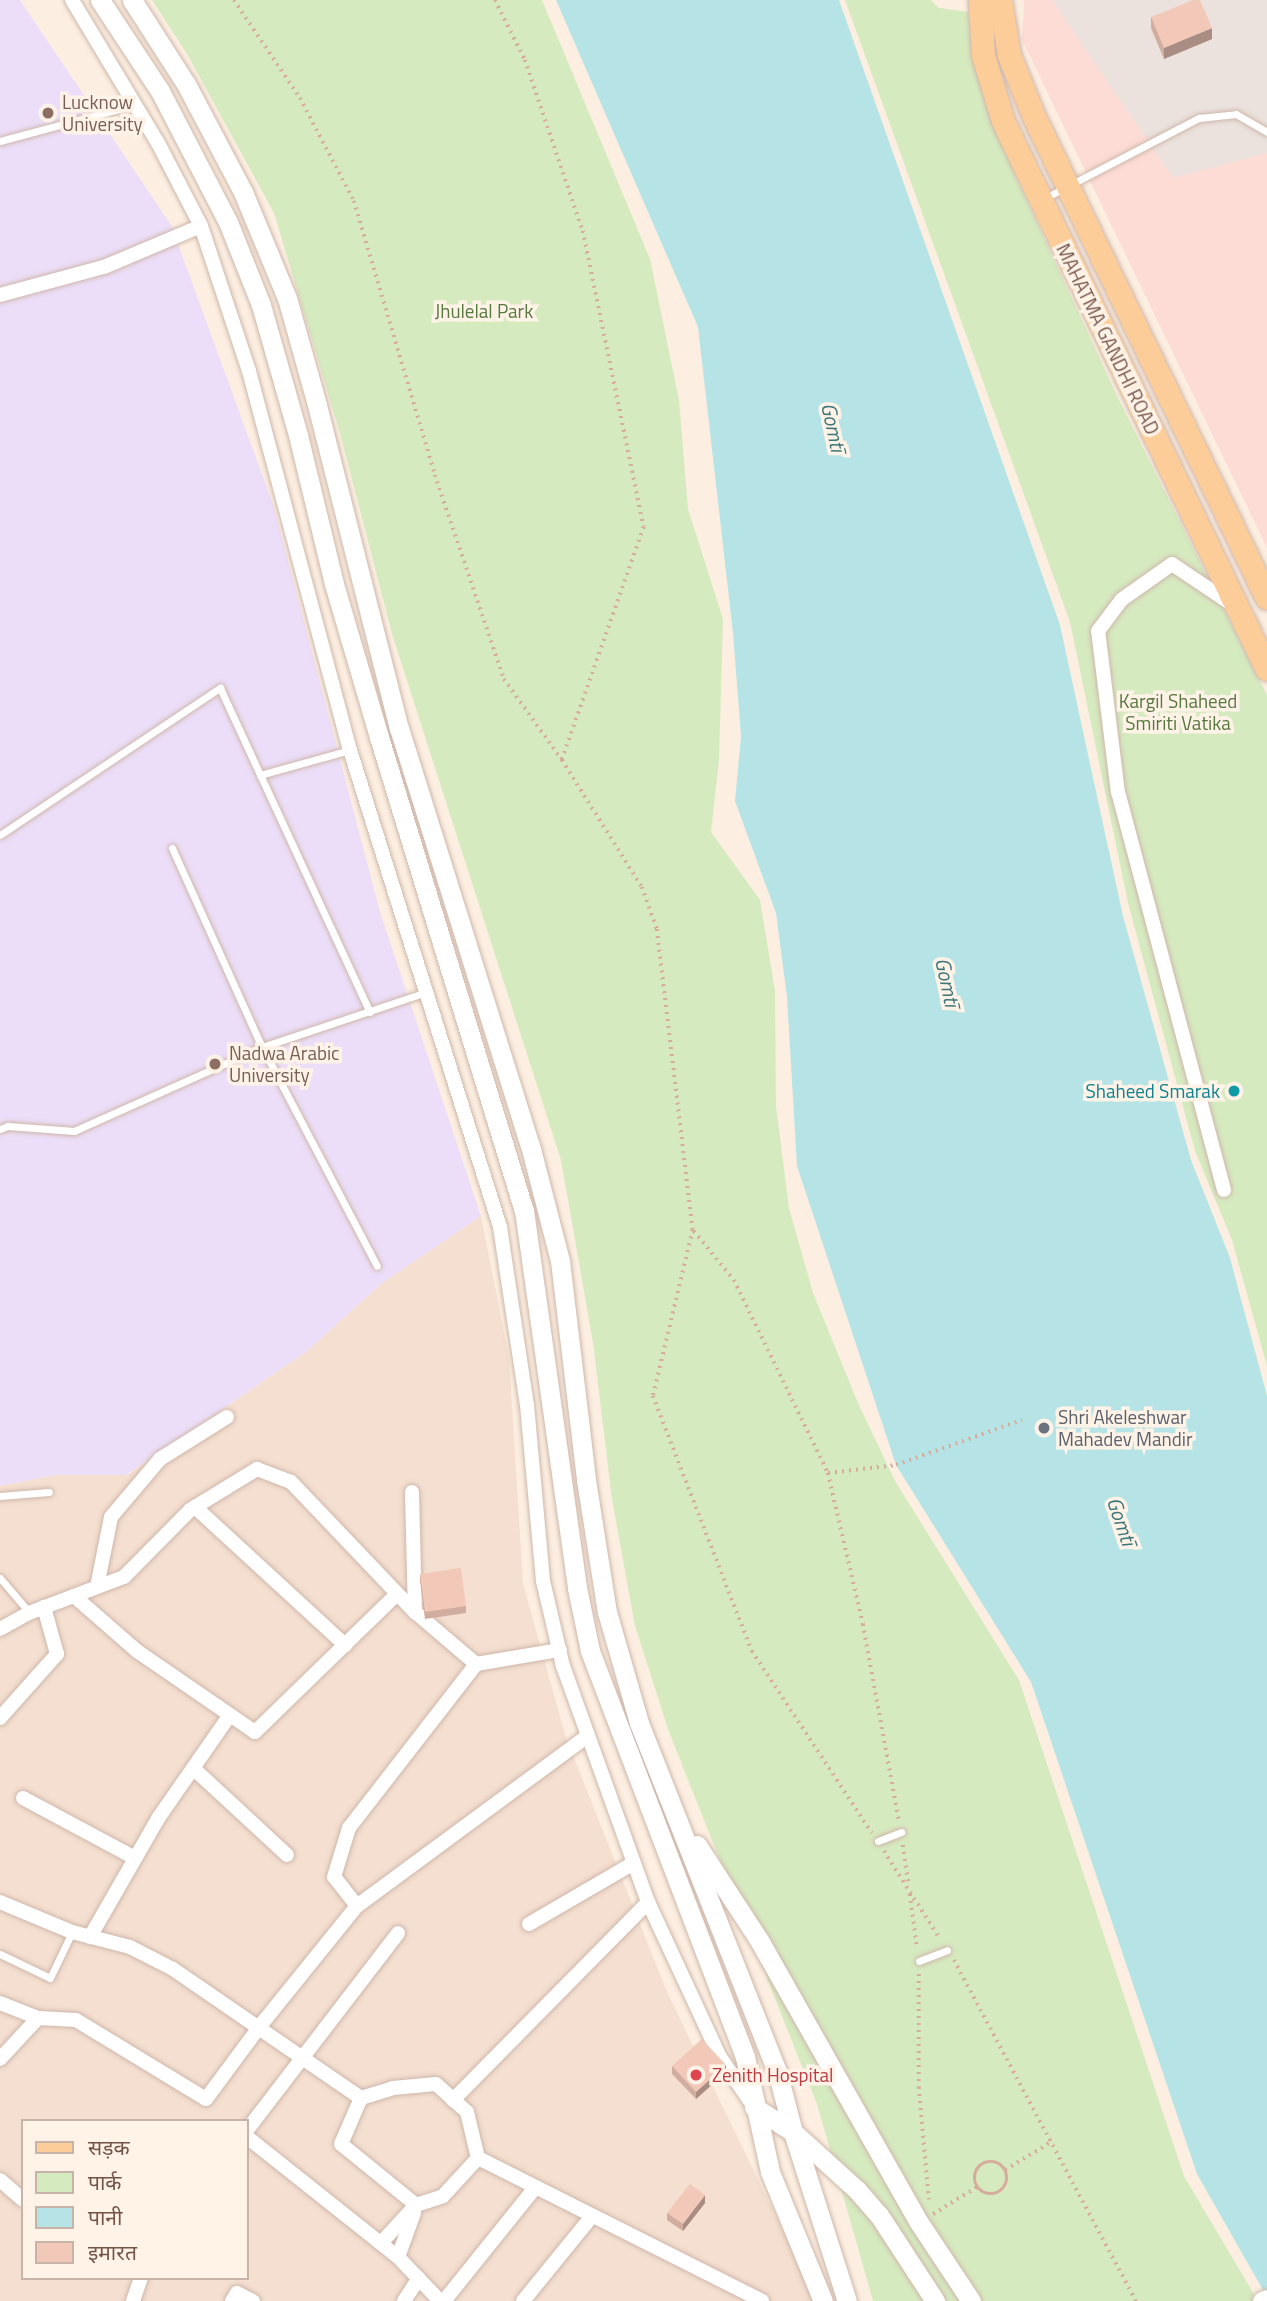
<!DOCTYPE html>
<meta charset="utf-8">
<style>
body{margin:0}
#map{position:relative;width:1267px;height:2301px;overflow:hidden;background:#fcefe1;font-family:"Titillium Web","Noto Sans Devanagari",sans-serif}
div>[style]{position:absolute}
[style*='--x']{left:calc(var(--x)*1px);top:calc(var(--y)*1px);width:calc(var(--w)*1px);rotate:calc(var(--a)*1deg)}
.residential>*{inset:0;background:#f4dfd0}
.commercial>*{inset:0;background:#fddcd5}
.industrial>*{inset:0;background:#ebe2dd}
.education>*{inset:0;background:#ecdef8}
.green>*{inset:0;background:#d6eac0}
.water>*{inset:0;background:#b6e4e6}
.path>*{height:3.5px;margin-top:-1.75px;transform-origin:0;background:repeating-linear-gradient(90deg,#d6ac9c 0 2px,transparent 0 7px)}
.path>.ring{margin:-1.75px;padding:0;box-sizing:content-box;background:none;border:3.5px solid #d6ac9c;border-radius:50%}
.roads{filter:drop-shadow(0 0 2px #cfb7ab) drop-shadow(0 0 2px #cfb7ab)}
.service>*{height:7px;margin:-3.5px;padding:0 3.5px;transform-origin:3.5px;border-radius:3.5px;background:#fff}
.minor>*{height:14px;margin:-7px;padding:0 7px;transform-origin:7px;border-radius:7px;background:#fff}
.tertiary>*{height:19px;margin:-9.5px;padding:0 9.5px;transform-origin:9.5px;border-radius:9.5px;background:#fff}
.primary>*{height:23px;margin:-11.5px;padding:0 11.5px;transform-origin:11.5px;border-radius:11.5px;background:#fccc99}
.wall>*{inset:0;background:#d0ad9f}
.shaded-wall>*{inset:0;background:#a98d82}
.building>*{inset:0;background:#f2c9b9}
.dots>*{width:19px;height:19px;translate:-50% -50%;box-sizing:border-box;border:4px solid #fff3e8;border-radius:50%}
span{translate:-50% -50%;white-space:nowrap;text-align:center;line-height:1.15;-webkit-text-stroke:7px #fff3e8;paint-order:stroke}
.education-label{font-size:19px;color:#785e54}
.left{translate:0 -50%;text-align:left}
.park-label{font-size:19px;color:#587940}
.street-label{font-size:19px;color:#745348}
.culture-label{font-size:19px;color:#0d838f}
.right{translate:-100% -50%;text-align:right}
.worship-label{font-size:19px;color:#5b616d}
.health-label{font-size:19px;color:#be3a42}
.water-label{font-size:21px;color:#3c7679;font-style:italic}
.legend{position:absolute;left:21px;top:2119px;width:228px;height:161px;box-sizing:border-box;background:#fff3e8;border:2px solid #c7b3a8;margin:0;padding:9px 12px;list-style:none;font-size:21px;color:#745348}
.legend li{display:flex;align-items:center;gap:14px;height:35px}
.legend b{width:35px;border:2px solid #c7b3a8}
</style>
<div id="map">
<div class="residential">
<i style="clip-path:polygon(evenodd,481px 1216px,509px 1358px,523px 1584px,566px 1738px,667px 1992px,817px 2301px,0 2301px,0 1486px,55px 1475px,127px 1475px,306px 1352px,381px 1284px,481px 1216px,23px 2121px,247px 2121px,247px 2278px,23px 2278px,23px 2121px)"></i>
</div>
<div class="commercial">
<i style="clip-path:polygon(1024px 0,1267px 0,1267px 548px,1022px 40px)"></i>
</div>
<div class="industrial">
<i style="clip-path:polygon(1052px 0,1267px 0,1267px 153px,1173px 178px)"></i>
</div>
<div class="education">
<i style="clip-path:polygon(0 0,20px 0,171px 225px,274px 507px,380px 912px,481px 1216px,381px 1284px,306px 1352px,126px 1475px,55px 1475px,0 1486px)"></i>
</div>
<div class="green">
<i style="clip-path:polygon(152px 0,542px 0,650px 259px,679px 400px,688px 509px,723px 619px,719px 760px,711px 832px,760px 900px,775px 991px,776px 1106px,789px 1208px,813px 1293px,858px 1403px,895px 1481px,1019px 1680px,1184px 2176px,1258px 2301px,873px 2301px,817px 2104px,669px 1732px,635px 1626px,612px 1499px,593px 1343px,561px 1160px,392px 634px,341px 437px,274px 213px,187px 54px)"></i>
<i style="clip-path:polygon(845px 0,931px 0,939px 8px,968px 12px,976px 68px,1008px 159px,1117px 396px,1267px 695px,1267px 1366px,1232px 1240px,1195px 1151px,1128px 903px,1070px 622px)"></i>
</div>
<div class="water">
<i style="clip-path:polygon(556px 0,839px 0,1060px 625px,1123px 916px,1191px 1160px,1230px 1258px,1267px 1396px,1267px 2297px,1197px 2174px,1031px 1682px,896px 1465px,797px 1166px,787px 997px,776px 913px,735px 801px,741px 736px,733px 633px,698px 327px)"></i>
</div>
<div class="path">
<i style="--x:234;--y:0;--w:118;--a:56"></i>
<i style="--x:300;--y:98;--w:116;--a:62.3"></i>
<i style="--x:354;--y:201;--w:286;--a:73.5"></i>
<i style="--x:435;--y:475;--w:215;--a:71.3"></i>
<i style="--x:504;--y:679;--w:100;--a:54.4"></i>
<i style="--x:562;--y:760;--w:150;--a:57.8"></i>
<i style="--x:642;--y:887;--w:45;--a:70.3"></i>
<i style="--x:657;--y:929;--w:303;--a:83.2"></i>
<i style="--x:693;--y:1230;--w:171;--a:103.5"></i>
<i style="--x:653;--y:1396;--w:274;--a:68.8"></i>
<i style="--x:752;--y:1651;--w:218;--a:56.6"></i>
<i style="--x:495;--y:0;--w:67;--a:63.4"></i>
<i style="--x:525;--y:60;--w:181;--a:71.3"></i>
<i style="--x:583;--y:231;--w:302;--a:78.4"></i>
<i style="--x:644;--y:527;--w:247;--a:109.4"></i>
<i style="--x:694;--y:1231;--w:63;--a:50.8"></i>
<i style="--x:734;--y:1280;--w:215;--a:64"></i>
<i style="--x:828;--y:1473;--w:155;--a:76.9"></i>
<i style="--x:863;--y:1624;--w:199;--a:79.6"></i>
<i style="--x:828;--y:1473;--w:68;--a:-6.7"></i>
<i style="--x:896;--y:1465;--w:134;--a:-19.7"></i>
<i style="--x:903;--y:1845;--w:41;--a:81.7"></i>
<i style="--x:884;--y:1851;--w:104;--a:57.5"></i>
<i style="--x:910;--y:1894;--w:54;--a:82.6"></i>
<i style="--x:954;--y:1960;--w:387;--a:61.9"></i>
<i style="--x:919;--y:1974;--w:113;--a:90"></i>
<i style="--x:919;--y:2087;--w:113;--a:84.9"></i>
<i class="ring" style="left:975px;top:2162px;width:28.5px;height:28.5px"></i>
<i style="--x:1005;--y:2170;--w:54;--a:-31.3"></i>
<i style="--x:933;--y:2214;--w:52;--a:-31.5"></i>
</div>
<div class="roads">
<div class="service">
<i style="--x:0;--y:141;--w:138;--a:-15.1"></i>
<i style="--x:1045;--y:198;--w:174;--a:-27.5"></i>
<i style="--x:1199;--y:118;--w:37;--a:-6"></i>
<i style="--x:1236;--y:114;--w:36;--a:30"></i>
<i style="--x:260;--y:775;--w:93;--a:-15.5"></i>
<i style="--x:0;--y:835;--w:265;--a:-33.8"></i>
<i style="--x:220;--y:688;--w:357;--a:65.2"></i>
<i style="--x:172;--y:848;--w:218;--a:65.7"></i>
<i style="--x:262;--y:1047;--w:247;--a:62.3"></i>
<i style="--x:0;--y:1129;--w:9;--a:-21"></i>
<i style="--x:8;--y:1126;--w:66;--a:4.3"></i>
<i style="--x:74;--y:1131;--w:206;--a:-24.1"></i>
<i style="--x:262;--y:1047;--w:173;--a:-18.5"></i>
<i style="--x:0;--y:1496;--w:49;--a:-4.7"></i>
<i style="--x:0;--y:1578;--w:45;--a:49.5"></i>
<i style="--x:878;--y:1841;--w:25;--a:-21"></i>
<i style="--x:0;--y:1954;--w:55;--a:25.6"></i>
<i style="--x:50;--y:1978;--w:51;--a:-64.4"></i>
<i style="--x:919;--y:1961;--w:30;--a:-21"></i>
</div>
<div class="minor">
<i style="--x:72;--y:0;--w:167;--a:59"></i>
<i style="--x:158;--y:143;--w:93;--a:62.6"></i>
<i style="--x:201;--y:226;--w:153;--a:71.7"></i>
<i style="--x:249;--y:371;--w:392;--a:75.1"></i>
<i style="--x:350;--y:750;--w:500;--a:72.54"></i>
<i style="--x:500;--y:1227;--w:180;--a:81.4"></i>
<i style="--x:527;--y:1405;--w:177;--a:84.8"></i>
<i style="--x:543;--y:1581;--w:87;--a:76.8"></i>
<i style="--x:563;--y:1666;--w:251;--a:70.2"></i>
<i style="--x:648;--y:1902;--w:171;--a:65.1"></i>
<i style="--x:720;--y:2057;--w:57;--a:55.8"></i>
<i style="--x:0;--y:295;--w:108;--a:-15.1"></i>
<i style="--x:104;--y:267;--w:105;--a:-22.9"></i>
<i style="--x:1224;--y:1190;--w:411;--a:-104.9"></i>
<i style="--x:1118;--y:793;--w:163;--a:-97"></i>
<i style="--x:1098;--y:631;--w:39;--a:-53"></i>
<i style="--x:1121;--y:600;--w:62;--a:-35.2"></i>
<i style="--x:1172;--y:564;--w:73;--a:33.9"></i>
<i style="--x:412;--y:1492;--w:120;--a:88.6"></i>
<i style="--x:195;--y:1507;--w:204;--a:42.6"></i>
<i style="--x:97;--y:1587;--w:71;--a:-78.7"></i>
<i style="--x:111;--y:1517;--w:76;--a:-49.8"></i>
<i style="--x:160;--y:1459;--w:79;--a:-32.1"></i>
<i style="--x:74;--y:1596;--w:84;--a:41.1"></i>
<i style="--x:137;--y:1651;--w:143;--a:34.5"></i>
<i style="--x:255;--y:1732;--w:198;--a:-44.2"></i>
<i style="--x:0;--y:1629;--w:33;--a:-29"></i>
<i style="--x:29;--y:1613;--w:102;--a:-20.8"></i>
<i style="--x:124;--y:1577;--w:94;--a:-45.4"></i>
<i style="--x:190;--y:1510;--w:79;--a:-31.5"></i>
<i style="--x:257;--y:1469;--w:36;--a:21"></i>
<i style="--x:291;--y:1482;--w:180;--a:46.4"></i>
<i style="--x:415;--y:1612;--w:80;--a:40.4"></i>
<i style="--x:476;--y:1664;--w:85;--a:-9.5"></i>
<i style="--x:0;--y:1718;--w:86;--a:-48.3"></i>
<i style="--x:57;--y:1654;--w:49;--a:-105.5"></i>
<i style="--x:193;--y:1768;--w:128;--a:42.8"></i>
<i style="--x:23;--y:1798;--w:127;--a:28.2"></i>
<i style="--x:0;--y:1902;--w:78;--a:22.6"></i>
<i style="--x:72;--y:1932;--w:60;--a:14.5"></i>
<i style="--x:130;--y:1947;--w:48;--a:27.1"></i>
<i style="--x:173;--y:1969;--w:228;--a:34.5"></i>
<i style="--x:361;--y:2098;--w:34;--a:-17"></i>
<i style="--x:393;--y:2088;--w:43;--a:-5.3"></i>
<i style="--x:436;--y:2084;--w:42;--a:42.1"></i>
<i style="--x:467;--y:2112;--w:47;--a:76.6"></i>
<i style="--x:478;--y:2158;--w:318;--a:26.7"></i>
<i style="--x:357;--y:1906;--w:287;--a:-36.4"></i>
<i style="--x:529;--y:1924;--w:121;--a:-30.2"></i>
<i style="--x:90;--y:1937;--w:138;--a:-60.1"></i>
<i style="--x:159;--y:1817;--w:124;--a:-55.2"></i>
<i style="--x:0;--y:2003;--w:41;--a:21.5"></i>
<i style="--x:38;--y:2018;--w:38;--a:3"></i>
<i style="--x:76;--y:2020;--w:152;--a:31.3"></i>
<i style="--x:206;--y:2099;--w:91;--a:-53.5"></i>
<i style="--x:260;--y:2026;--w:154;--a:-51.1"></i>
<i style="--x:357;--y:1906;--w:37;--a:-128"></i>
<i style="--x:334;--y:1877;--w:51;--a:-73"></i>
<i style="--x:349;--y:1828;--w:207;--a:-52.2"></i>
<i style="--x:0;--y:2059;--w:56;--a:-47.2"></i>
<i style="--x:361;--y:2098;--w:50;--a:113.5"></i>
<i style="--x:341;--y:2144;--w:97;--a:39.1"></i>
<i style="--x:453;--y:2100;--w:278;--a:-45.4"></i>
<i style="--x:247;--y:2130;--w:248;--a:-52.5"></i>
<i style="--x:247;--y:2137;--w:193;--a:38.5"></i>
<i style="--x:398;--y:2257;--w:61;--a:46.3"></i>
<i style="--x:0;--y:2180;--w:30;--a:41"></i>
<i style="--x:381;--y:2243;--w:52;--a:-47.4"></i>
<i style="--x:416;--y:2205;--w:28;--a:-18"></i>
<i style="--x:443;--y:2196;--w:52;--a:-47.4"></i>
<i style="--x:398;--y:2257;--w:47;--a:-70"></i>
<i style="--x:133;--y:2301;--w:24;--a:-71"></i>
<i style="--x:232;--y:2301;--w:9;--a:-58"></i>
<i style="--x:237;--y:2293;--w:18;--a:27"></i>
<i style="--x:404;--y:2301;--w:27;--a:-57"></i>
<i style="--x:444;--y:2301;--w:145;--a:-51.2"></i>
<i style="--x:523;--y:2301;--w:109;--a:-50.9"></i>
</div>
<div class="tertiary">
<i style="--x:100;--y:0;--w:109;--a:56.6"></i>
<i style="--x:160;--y:91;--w:148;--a:62.6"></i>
<i style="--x:228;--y:222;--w:89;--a:68.3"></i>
<i style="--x:261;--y:305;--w:135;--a:74.1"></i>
<i style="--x:298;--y:435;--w:153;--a:76.4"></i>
<i style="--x:334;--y:584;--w:159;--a:73.6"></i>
<i style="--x:379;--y:737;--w:495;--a:73"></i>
<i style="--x:524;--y:1210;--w:382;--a:82"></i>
<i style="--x:577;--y:1588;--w:64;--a:78.3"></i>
<i style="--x:590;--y:1651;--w:435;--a:69.1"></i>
<i style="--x:745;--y:2057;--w:118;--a:77.7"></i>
<i style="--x:770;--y:2172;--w:139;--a:67.7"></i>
<i style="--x:132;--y:0;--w:100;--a:57.3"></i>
<i style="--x:186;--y:84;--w:122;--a:62.2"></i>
<i style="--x:243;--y:192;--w:115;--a:67.5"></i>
<i style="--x:287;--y:298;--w:111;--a:74.3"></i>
<i style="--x:317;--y:405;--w:333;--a:75.8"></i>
<i style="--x:399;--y:728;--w:437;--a:72.6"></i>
<i style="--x:530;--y:1145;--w:120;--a:75.5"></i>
<i style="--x:560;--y:1261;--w:221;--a:83.2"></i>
<i style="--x:586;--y:1480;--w:134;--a:81"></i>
<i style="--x:607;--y:1612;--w:116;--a:73.9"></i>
<i style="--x:639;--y:1723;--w:374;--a:68.4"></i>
<i style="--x:777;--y:2071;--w:63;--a:75.3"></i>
<i style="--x:793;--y:2132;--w:177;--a:72.3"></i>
<i style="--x:697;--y:1845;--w:113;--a:56.9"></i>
<i style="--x:759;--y:1940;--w:323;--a:60.5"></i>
<i style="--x:918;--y:2221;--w:96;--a:56.5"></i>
<i style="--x:754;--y:2107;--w:46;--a:32.7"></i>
<i style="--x:793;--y:2132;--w:86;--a:42.2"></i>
<i style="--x:857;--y:2190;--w:33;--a:49"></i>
<i style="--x:879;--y:2215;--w:103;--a:56.9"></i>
<i style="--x:1262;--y:2301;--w:5;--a:-22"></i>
</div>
<div class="primary">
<i style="--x:980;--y:0;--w:55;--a:86.9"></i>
<i style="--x:983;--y:55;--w:69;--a:73.1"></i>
<i style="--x:1003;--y:121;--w:608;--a:64.28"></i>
<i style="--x:1000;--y:0;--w:56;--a:80.7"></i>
<i style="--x:1009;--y:55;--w:67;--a:68"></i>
<i style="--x:1034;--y:117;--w:534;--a:64.15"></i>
</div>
</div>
<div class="wall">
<i style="clip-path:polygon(1151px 17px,1212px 39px,1164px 59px,1151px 28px)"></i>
<i style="clip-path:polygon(420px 1574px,466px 1606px,466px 1613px,425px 1619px,420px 1581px)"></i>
<i style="clip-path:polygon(672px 2066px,726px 2072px,696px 2099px,672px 2074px)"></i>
<i style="clip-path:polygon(705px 2203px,683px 2231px,667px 2220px,667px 2213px)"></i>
</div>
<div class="shaded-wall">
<i style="clip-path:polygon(1212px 28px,1212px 39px,1164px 59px,1164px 48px)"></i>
<i style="clip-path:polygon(726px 2065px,726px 2072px,696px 2099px,696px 2092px)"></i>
<i style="clip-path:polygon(705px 2195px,705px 2203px,683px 2231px,683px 2224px)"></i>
</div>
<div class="building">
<i style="clip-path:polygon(1193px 0,1200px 0,1212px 28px,1164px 48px,1151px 17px)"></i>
<i style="clip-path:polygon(461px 1568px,466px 1606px,425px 1612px,420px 1574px)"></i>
<i style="clip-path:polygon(702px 2039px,726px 2065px,696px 2092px,672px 2066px)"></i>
<i style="clip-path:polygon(690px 2184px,705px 2195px,683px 2224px,667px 2213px)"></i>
</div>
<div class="dots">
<i style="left:48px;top:113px;background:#8d6e63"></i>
<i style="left:215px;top:1064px;background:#8d6e63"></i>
<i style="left:1234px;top:1091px;background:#0f9aa8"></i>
<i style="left:1044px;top:1428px;background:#6b7280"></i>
<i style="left:696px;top:2075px;background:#e0444e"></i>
</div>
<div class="education-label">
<span class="left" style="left:62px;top:113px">Lucknow<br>University</span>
<span class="left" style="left:229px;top:1064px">Nadwa Arabic<br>University</span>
</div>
<div class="park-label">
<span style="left:484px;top:311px">Jhulelal Park</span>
<span style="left:1178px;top:712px">Kargil Shaheed<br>Smiriti Vatika</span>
</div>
<div class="street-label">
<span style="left:1108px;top:339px;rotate:64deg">MAHATMA GANDHI ROAD</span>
</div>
<div class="culture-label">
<span class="right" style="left:1220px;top:1091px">Shaheed Smarak</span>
</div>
<div class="worship-label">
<span class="left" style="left:1058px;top:1428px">Shri Akeleshwar<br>Mahadev Mandir</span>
</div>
<div class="health-label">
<span class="left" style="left:712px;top:2075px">Zenith Hospital</span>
</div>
<div class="water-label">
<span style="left:834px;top:427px;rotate:78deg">Gomtī</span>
<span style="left:948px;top:982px;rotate:78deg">Gomtī</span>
<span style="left:1122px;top:1521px;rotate:71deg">Gomtī</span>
</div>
<ul class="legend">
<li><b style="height:9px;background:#fccc99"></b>सड़क</li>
<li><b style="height:19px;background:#d6eac0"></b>पार्क</li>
<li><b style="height:19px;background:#b6e4e6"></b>पानी</li>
<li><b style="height:19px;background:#f2c9b9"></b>इमारत</li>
</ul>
</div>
